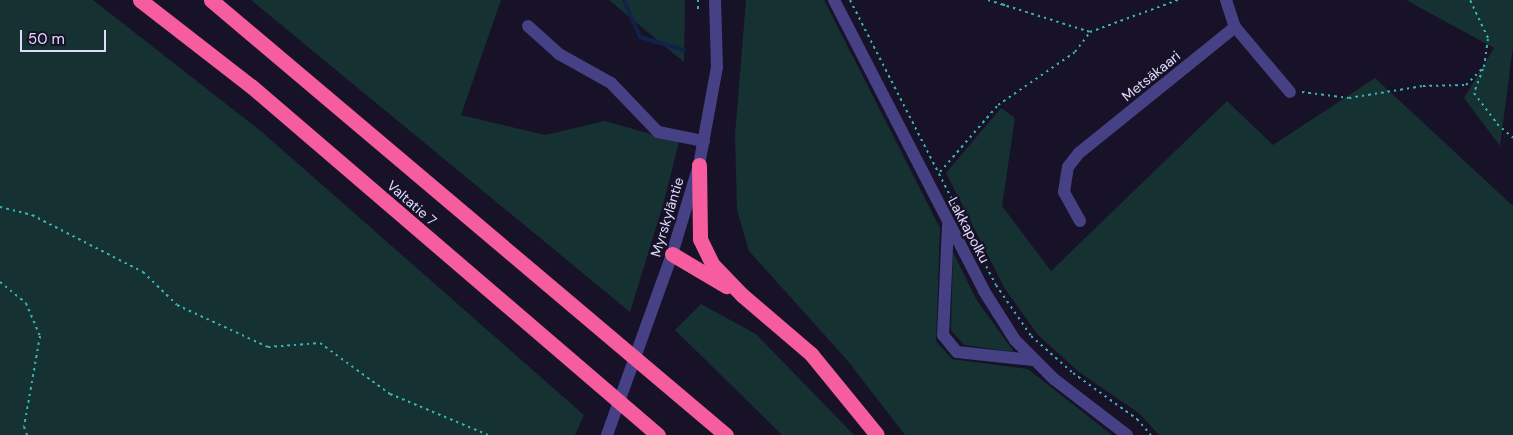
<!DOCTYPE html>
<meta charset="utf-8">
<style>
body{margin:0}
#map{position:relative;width:1513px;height:435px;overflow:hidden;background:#171228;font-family:"DM Sans",sans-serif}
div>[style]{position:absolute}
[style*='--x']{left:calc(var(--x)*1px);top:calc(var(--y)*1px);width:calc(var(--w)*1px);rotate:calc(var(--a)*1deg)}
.green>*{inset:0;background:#153132}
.stream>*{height:4px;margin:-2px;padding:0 2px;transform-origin:2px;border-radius:2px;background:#102249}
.path>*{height:2px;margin-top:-1px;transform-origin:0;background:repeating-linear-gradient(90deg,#37b4b3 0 2.5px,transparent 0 6.5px)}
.minor>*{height:12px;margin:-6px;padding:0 6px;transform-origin:6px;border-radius:6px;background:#464084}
.highway>*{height:15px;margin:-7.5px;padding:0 7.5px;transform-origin:7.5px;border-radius:7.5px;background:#f65d9e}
span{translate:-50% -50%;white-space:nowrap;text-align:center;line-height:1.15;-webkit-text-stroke:4px #171228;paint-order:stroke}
.street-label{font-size:14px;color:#e0dbfd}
.scale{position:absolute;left:20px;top:30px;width:86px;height:22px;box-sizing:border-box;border:2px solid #e0dbfd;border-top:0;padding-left:6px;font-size:15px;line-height:18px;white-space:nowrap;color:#e0dbfd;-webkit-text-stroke:4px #171228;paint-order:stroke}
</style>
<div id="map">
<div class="green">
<i style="clip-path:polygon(0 0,93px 0,262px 132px,584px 415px,575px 435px,0 435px)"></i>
<i style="clip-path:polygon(251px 0,501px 0,461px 115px,545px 135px,605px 121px,679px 142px,663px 205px,630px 312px)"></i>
<i style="clip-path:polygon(609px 0,685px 0,684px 62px)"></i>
<i style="clip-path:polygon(746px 0,824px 0,940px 228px,936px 341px,952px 359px,1028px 369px,1112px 435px,905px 435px,847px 360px,749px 251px,737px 210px,735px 134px)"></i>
<i style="clip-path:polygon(1406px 0,1513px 0,1513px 47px,1500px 146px,1464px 98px,1494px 48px)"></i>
<i style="clip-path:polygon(1375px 78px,1513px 206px,1513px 435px,1159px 435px,1140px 414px,1079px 372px,1038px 335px,1005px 289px,946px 173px,1001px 108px,1015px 118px,1002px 206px,1051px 271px,1227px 101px,1273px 145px)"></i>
<i style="clip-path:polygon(953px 252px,976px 299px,1014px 352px,964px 345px,951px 330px)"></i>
<i style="clip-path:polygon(701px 304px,756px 334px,854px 435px,782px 435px,675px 330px)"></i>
</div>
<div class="stream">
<i style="--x:624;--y:0;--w:40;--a:66.6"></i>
<i style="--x:640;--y:37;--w:46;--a:16.5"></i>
</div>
<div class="path">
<i style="--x:698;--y:0;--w:13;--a:90"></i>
<i style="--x:850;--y:0;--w:320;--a:62.9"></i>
<i style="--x:996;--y:285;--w:62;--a:55.5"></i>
<i style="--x:1031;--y:336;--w:56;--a:41.4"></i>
<i style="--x:1073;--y:373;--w:79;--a:35.7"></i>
<i style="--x:1137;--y:419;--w:21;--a:49"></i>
<i style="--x:988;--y:0;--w:107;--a:17.4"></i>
<i style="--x:1004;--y:6;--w:6;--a:-81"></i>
<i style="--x:1483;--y:69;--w:26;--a:111"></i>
<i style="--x:1474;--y:93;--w:39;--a:53"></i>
<i style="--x:1497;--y:124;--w:21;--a:41"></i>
<i style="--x:1302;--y:92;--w:47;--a:7.3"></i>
<i style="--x:1349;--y:98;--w:75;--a:-9.2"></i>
<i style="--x:1423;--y:86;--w:43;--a:-1.3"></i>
<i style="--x:1466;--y:85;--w:25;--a:-45"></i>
<i style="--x:1484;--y:67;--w:29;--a:-82"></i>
<i style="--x:1488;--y:38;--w:42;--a:-115.3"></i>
<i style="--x:940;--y:172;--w:89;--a:-49.1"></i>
<i style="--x:998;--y:105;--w:93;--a:-34.5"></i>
<i style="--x:1075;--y:52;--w:25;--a:-53"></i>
<i style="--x:1090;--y:32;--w:94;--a:-20"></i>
<i style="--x:0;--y:207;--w:33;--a:14"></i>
<i style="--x:32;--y:215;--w:125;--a:27.2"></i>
<i style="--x:143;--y:272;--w:47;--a:44.1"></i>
<i style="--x:177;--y:305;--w:100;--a:24.8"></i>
<i style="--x:268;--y:347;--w:52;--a:-4.4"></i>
<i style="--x:320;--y:343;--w:87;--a:36.1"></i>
<i style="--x:390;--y:394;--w:106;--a:22.7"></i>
<i style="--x:0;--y:282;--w:33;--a:39"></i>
<i style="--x:26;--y:303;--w:36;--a:67"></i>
<i style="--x:40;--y:336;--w:92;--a:100"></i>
<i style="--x:24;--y:427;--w:9;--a:69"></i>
</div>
<div class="minor">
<i style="--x:834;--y:0;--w:327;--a:62.7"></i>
<i style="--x:984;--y:291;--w:58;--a:57.7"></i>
<i style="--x:1015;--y:340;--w:55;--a:45"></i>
<i style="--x:1054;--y:379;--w:92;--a:37.5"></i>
<i style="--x:1226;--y:0;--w:28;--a:72"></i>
<i style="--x:1235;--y:27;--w:85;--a:49.8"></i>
<i style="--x:528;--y:26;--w:42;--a:42.1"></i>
<i style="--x:559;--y:54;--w:60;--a:29.1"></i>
<i style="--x:611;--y:83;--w:68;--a:46.2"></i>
<i style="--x:658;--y:132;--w:47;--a:11.1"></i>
<i style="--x:1080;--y:221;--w:33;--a:-119"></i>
<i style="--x:1064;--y:192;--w:25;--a:-81"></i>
<i style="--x:1068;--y:167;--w:18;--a:-52"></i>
<i style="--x:1079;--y:153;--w:201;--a:-38.9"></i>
<i style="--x:948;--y:226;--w:109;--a:92.6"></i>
<i style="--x:943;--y:335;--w:22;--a:51"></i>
<i style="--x:957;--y:352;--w:76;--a:6"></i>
<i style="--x:607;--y:435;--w:192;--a:-70.2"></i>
<i style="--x:672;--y:254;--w:93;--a:-73.1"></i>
<i style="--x:699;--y:165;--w:100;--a:-79.6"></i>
<i style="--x:717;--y:67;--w:67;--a:-91.7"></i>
</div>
<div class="highway">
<i style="--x:140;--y:0;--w:140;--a:37.8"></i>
<i style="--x:251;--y:86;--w:536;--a:40.61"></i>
<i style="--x:211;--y:0;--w:674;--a:40.19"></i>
<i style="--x:699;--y:165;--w:74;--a:89.2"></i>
<i style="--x:700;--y:239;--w:28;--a:64"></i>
<i style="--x:712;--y:264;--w:43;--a:45.9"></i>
<i style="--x:742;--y:295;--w:91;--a:40.5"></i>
<i style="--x:811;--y:354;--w:104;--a:50.8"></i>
<i style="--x:672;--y:254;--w:63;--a:30.7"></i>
</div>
<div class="street-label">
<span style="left:1151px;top:76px;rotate:-39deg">Metsäkaari</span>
<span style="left:412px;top:203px;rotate:41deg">Valtatie 7</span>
<span style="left:667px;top:217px;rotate:-73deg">Myrskyläntie</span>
<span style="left:969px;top:230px;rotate:62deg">Lakkapolku</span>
</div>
<div class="scale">50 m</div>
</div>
